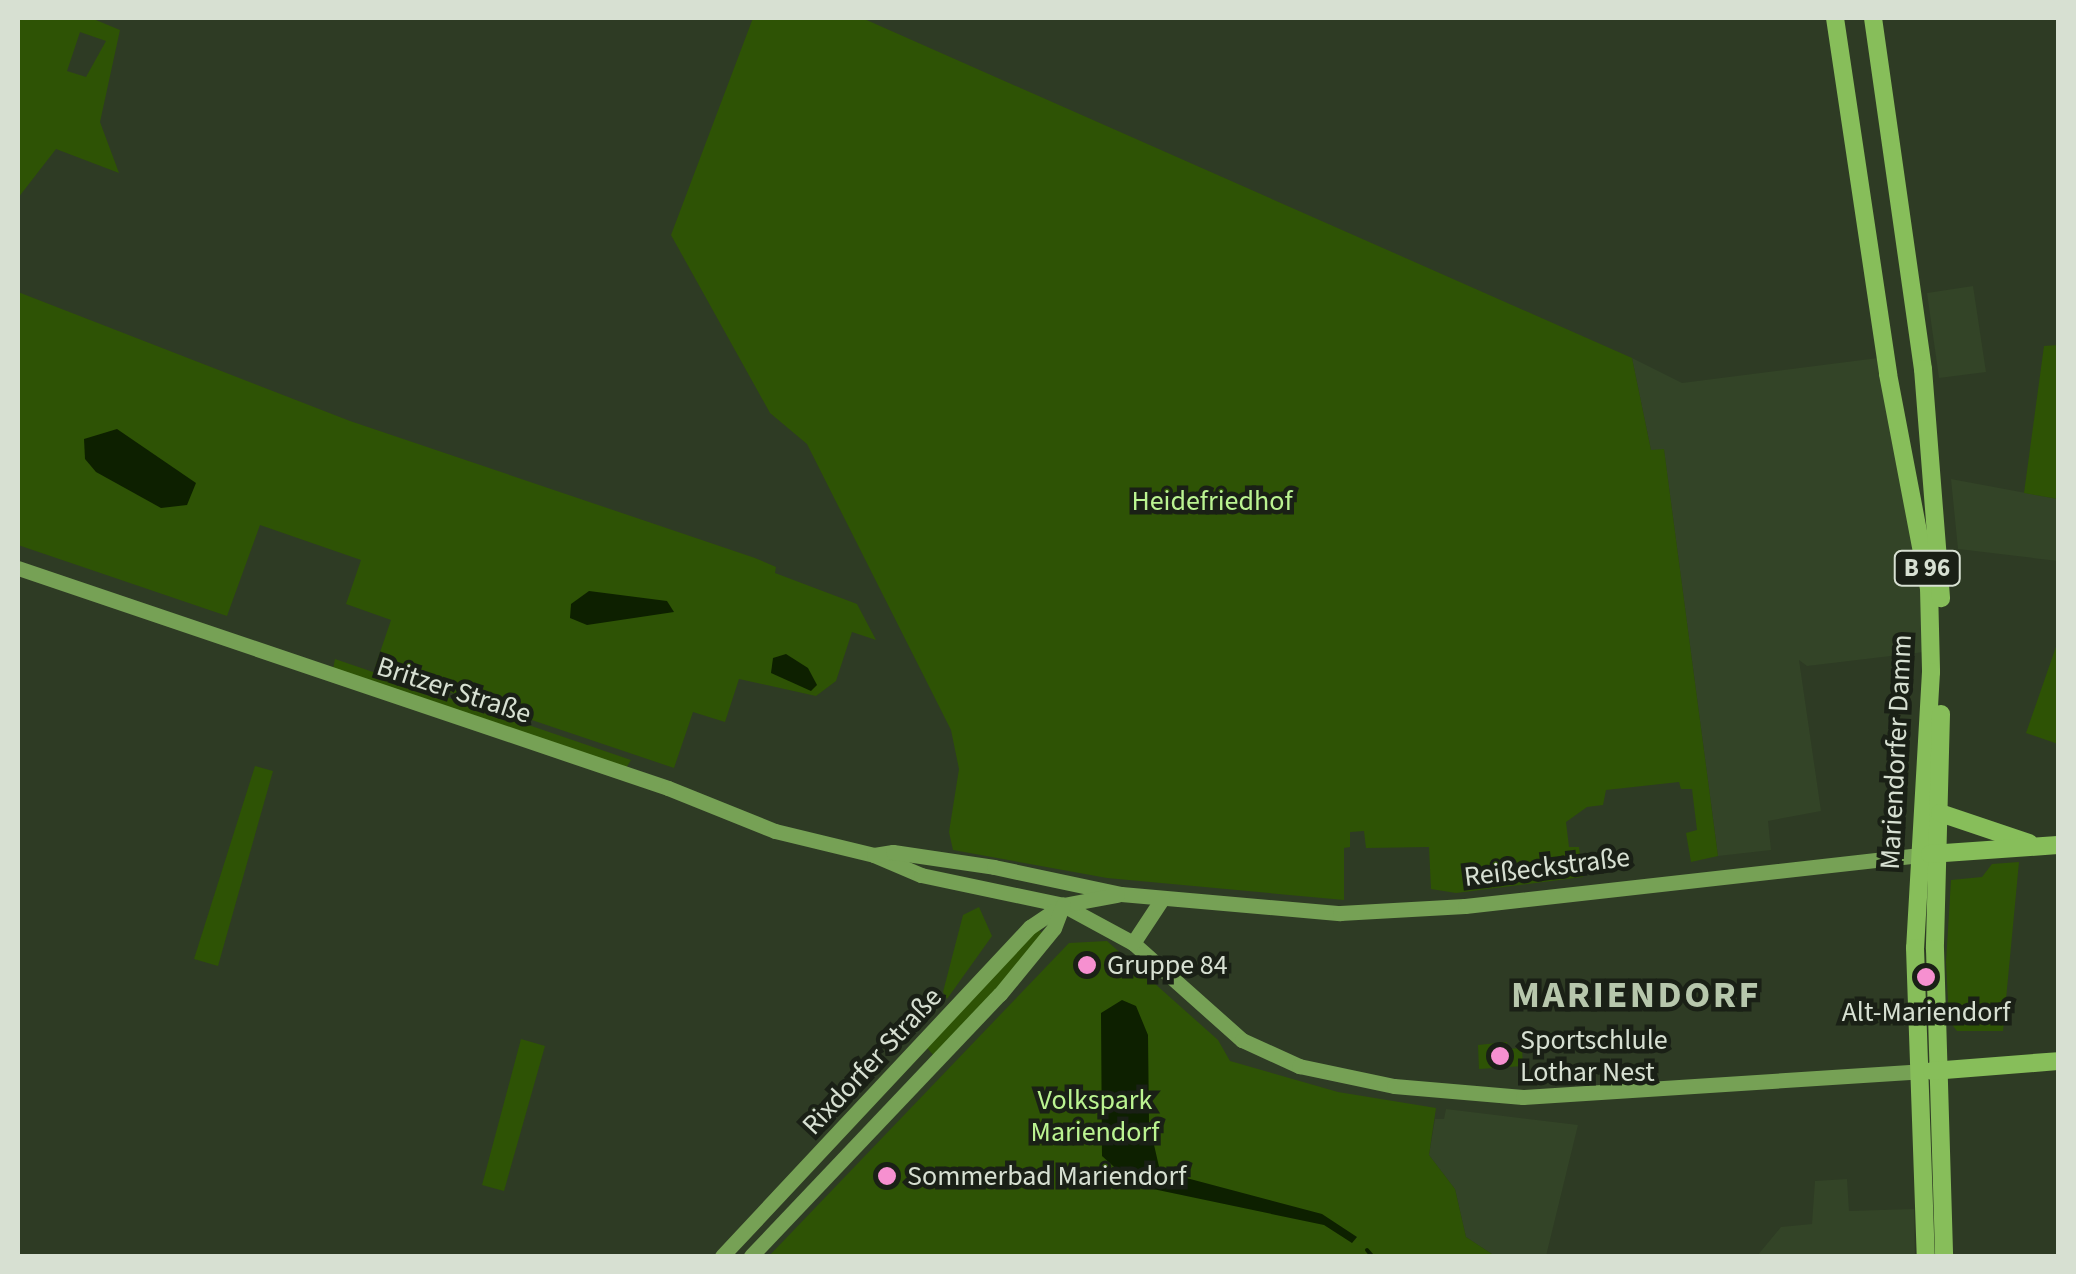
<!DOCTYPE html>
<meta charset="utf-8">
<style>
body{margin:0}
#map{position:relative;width:2076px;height:1274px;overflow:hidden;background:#2e3b24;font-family:"Source Sans 3",sans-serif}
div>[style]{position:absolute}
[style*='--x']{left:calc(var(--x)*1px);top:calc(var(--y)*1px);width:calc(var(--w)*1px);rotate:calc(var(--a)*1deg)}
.built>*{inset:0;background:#334427}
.green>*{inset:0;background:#2e5305}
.water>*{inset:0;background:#0d2000}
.stream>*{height:4px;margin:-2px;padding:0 2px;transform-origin:2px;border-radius:2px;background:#0d2000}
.secondary>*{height:15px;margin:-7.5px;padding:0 7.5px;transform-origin:7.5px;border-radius:7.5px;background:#76a155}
.primary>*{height:18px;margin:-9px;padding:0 9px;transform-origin:9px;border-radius:9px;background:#87be5a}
.dots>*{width:28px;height:28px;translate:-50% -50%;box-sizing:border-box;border:5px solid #1a2016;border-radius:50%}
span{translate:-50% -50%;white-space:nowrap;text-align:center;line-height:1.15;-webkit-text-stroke:9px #1a2016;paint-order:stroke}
.shield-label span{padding:2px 8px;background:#1a2016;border:2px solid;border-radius:8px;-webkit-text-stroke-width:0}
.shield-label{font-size:25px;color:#d7e0d2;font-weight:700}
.park-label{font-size:28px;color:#bbf491}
.street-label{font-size:28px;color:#d7e0d2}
.poi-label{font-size:28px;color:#d7e0d2}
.left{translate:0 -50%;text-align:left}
.district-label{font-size:38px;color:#b7c7ac;font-weight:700;letter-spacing:2.5px}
.frame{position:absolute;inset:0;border:20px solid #d7e0d2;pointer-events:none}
</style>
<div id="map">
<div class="built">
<i style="clip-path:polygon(1973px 286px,1986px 372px,1939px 378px,1927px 293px)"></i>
<i style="clip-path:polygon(1632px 358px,1682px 383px,1878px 358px,1921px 589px,1924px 652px,1807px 666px,1799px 660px,1821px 811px,1768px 821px,1771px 850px,1718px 856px,1664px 450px,1651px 450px)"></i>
<i style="clip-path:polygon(1951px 479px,2058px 499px,2058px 561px,1958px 549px)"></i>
<i style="clip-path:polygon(1446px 1109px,1578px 1125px,1546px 1256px,1495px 1256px,1466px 1237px,1455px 1189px,1429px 1155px,1435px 1119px,1444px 1119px)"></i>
<i style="clip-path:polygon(1847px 1179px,1849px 1211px,1914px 1209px,1915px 1256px,1757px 1256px,1781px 1227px,1812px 1224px,1815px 1181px)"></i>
</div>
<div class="green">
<i style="clip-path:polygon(evenodd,18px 18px,91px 18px,120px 30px,100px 122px,119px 173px,56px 149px,18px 198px,18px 18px,80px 32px,106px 41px,86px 77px,67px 71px,80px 32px)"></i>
<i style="clip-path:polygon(753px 18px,862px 18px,1632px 358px,1651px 450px,1664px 449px,1718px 856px,1691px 862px,1686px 833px,1697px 830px,1692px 789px,1681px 789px,1679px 782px,1606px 790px,1603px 805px,1587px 807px,1566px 822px,1569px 847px,1579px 847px,1583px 877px,1456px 893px,1431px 889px,1429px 847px,1366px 848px,1364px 831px,1350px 832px,1350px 847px,1344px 848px,1344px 900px,1107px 878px,953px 850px,949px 832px,959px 769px,951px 730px,807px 444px,770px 413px,671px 235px)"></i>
<i style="clip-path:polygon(18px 292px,350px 421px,755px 558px,776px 567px,775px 573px,857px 604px,876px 640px,852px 632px,836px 681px,816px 696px,739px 679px,725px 722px,693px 712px,674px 768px,375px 667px,391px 620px,346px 604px,361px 560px,260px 525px,227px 616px,18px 545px)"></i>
<i style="clip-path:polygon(2058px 345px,2058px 499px,2024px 493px,2044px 346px)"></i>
<i style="clip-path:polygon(2058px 641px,2058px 744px,2026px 733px)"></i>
<i style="clip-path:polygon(335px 659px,631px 760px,626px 768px,333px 669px)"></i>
<i style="clip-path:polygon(255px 766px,273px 771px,218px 966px,194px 959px)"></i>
<i style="clip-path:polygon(2019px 862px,2003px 1031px,1957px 1031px,1949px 1021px,1946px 962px,1951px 880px,1982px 877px,1992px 864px)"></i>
<i style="clip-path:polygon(979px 907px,992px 936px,947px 999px,943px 992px,963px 915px)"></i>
<i style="clip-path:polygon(1038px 929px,1042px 933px,996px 994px,935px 1057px,927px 1048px)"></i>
<i style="clip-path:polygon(1107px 941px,1218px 1040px,1230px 1061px,1338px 1092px,1436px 1108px,1429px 1155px,1455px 1189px,1466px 1237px,1495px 1256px,769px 1256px,1069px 943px)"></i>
<i style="clip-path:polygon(521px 1039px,545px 1046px,504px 1191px,482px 1185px)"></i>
<i style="clip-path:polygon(1507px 1042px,1508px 1049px,1522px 1048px,1523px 1066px,1479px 1069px,1478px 1045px)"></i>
</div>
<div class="water">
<i style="clip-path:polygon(117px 429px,196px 483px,187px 505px,161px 508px,96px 472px,85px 459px,84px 439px)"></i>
<i style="clip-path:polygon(589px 591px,667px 601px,674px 612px,587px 625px,570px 618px,571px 604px)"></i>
<i style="clip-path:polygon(786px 654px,808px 668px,817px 685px,811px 691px,771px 673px,773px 658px)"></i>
<i style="clip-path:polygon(1122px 1000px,1136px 1006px,1148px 1035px,1149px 1123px,1160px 1171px,1322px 1214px,1357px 1237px,1352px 1243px,1324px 1225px,1134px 1185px,1102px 1156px,1101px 1013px)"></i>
</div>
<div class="stream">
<i style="--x:1367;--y:1250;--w:8;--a:50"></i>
</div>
<div class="secondary">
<i style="--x:18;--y:568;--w:686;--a:18.7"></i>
<i style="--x:668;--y:788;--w:115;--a:21.9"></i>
<i style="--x:775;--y:831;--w:102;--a:13.6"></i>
<i style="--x:874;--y:855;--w:51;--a:23.1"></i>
<i style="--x:921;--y:875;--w:145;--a:11.9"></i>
<i style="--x:1063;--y:905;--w:80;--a:28.5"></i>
<i style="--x:1133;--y:943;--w:146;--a:41.7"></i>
<i style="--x:1242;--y:1040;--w:63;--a:24.5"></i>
<i style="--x:1299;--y:1066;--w:97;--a:11.9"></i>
<i style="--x:1394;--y:1086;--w:129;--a:4.9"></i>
<i style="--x:1523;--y:1097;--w:399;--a:-3.7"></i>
<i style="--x:874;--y:855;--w:19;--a:-9"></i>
<i style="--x:893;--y:852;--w:102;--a:8.4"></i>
<i style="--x:994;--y:867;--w:130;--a:12"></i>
<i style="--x:1121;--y:894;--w:220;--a:5"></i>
<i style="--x:1340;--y:913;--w:125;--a:-3.2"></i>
<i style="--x:1465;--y:906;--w:458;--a:-6.4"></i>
<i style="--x:1133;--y:943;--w:53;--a:-56.6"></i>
<i style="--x:722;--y:1256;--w:451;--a:-46.9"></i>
<i style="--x:1030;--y:927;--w:40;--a:-34"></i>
<i style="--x:1063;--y:905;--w:55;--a:-10.5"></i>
<i style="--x:751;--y:1256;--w:361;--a:-46.5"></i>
<i style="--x:1000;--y:994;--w:85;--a:-50.7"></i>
<i style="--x:1054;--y:928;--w:25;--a:-69"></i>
</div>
<div class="primary">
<i style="--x:1835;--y:18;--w:360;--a:81.5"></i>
<i style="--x:1888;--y:374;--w:218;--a:79.2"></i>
<i style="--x:1929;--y:588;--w:84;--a:88.6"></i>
<i style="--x:1931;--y:672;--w:276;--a:93.3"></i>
<i style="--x:1915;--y:948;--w:308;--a:88"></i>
<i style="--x:1873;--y:18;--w:355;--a:81.9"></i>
<i style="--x:1923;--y:369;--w:230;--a:85.5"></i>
<i style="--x:1941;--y:714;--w:235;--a:91.5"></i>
<i style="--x:1935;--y:949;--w:307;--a:88.3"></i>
<i style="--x:1940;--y:813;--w:94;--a:18.6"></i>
<i style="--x:1930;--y:854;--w:128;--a:-4"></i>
<i style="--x:1932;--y:1071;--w:126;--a:-4.5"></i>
</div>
<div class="dots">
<i style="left:1087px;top:965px;background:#f690d0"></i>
<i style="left:1926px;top:977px;background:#f690d0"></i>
<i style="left:1500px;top:1056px;background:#f690d0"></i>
<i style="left:887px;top:1176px;background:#f690d0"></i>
</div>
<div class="shield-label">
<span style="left:1927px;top:568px">B 96</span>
</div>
<div class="park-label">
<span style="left:1212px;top:501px">Heidefriedhof</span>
<span style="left:1095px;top:1116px">Volkspark<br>Mariendorf</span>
</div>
<div class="street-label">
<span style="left:454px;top:690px;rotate:18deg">Britzer Straße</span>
<span style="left:1896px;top:752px;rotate:-87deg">Mariendorfer Damm</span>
<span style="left:1547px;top:867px;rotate:-7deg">Reißeckstraße</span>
<span style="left:872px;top:1061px;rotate:-47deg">Rixdorfer Straße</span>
</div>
<div class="poi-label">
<span class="left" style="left:1107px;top:965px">Gruppe 84</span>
<span style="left:1926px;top:1012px">Alt-Mariendorf</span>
<span class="left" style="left:1520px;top:1056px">Sportschlule<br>Lothar Nest</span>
<span class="left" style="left:907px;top:1176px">Sommerbad Mariendorf</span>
</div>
<div class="district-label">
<span style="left:1636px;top:996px">MARIENDORF</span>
</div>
<div class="frame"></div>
</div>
